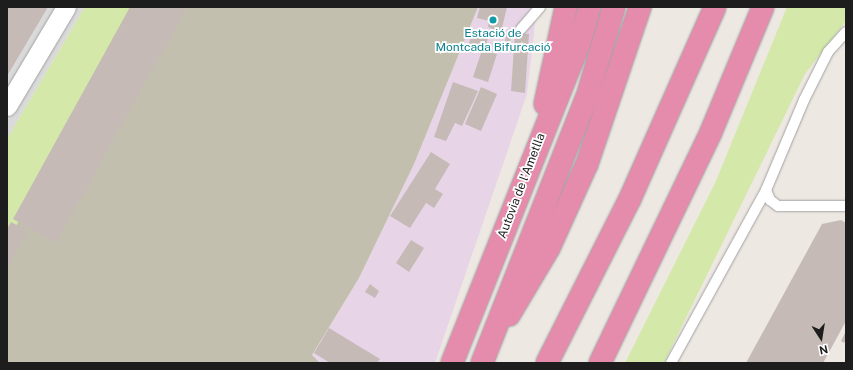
<!DOCTYPE html>
<meta charset="utf-8">
<style>
body{margin:0}
#map{position:relative;width:853px;height:370px;overflow:hidden;background:#eee8e3;font-family:"Public Sans",sans-serif}
div>[style]{position:absolute}
[style*='--x']{left:calc(var(--x)*1px);top:calc(var(--y)*1px);width:calc(var(--w)*1px);rotate:calc(var(--a)*1deg)}
.residential>*{inset:0;background:#dbdada}
.industrial>*{inset:0;background:#e7d5e7}
.construction>*{inset:0;background:#c2bfae}
.grass>*{inset:0;background:#d3e8a9}
.building>*{inset:0;background:#c5bab6}
.roads{filter:drop-shadow(0 0 1px #a1a1a1) drop-shadow(0 0 1px #a1a1a1)}
.lane>*{height:10px;margin:-5px;padding:0 5px;transform-origin:5px;border-radius:5px;background:#fff}
.street>*{height:19px;margin:-9.5px;padding:0 9.5px;transform-origin:9.5px;border-radius:9.5px;background:#fff}
.highway>*{height:22px;margin:-11px;padding:0 11px;transform-origin:11px;border-radius:11px;background:#e58bac}
.dots>*{width:11px;height:11px;translate:-50% -50%;box-sizing:border-box;border:2px solid #fff;border-radius:50%}
span{translate:-50% -50%;white-space:nowrap;text-align:center;line-height:1.15;-webkit-text-stroke:3.5px #fff;paint-order:stroke}
.culture-label{font-size:12px;color:#0d838f}
.street-label{font-size:12px;color:#1d1d1d}
.frame{position:absolute;inset:0;border:8px solid #1d1d1d;pointer-events:none}
.north{position:absolute;left:801px;top:318px;width:40px;height:40px;-webkit-text-stroke:3px #fff;paint-order:stroke;rotate:168deg;font-size:11px;font-weight:700;line-height:16px;text-align:center;color:#1d1d1d}
.north::after{content:'';display:block;margin:auto;width:14px;height:18px;background:#1d1d1d;clip-path:polygon(50% 0,100% 100%,50% 72%,0 100%)}
</style>
<div id="map">
<div class="residential">
<i style="clip-path:polygon(7px 7px,85px 7px,7px 139px)"></i>
</div>
<div class="industrial">
<i style="clip-path:polygon(478px 7px,537px 7px,527px 94px,435px 363px,320px 363px,312px 355px,359px 278px,414px 164px)"></i>
</div>
<div class="construction">
<i style="clip-path:polygon(131px 7px,478px 7px,414px 164px,359px 278px,312px 355px,320px 363px,7px 363px,7px 233px)"></i>
</div>
<div class="grass">
<i style="clip-path:polygon(85px 7px,140px 7px,7px 242px,7px 139px)"></i>
<i style="clip-path:polygon(787px 7px,846px 7px,846px 21px,805px 74px,664px 363px,625px 363px,716px 181px)"></i>
</div>
<div class="building">
<i style="clip-path:polygon(7px 7px,48px 7px,7px 76px)"></i>
<i style="clip-path:polygon(130px 7px,187px 7px,56px 243px,13px 219px)"></i>
<i style="clip-path:polygon(480px 7px,507px 7px,501px 32px,488px 27px,489px 21px,477px 18px)"></i>
<i style="clip-path:polygon(473px 30px,489px 35px,485px 48px,469px 43px)"></i>
<i style="clip-path:polygon(508px 30px,513px 32px,510px 42px,505px 41px)"></i>
<i style="clip-path:polygon(515px 33px,529px 34px,525px 93px,511px 91px)"></i>
<i style="clip-path:polygon(482px 50px,497px 54px,488px 82px,473px 77px)"></i>
<i style="clip-path:polygon(453px 82px,478px 91px,462px 126px,455px 123px,446px 141px,434px 137px)"></i>
<i style="clip-path:polygon(481px 87px,497px 94px,481px 131px,465px 124px)"></i>
<i style="clip-path:polygon(431px 152px,450px 164px,435px 189px,443px 194px,434px 208px,426px 203px,410px 228px,390px 216px)"></i>
<i style="clip-path:polygon(841px 220px,846px 223px,846px 321px,823px 363px,746px 363px,822px 224px)"></i>
<i style="clip-path:polygon(11px 222px,28px 231px,7px 269px,7px 229px)"></i>
<i style="clip-path:polygon(411px 240px,424px 248px,409px 272px,396px 263px)"></i>
<i style="clip-path:polygon(370px 284px,379px 291px,375px 298px,365px 292px)"></i>
<i style="clip-path:polygon(329px 328px,380px 359px,377px 363px,330px 363px,314px 353px)"></i>
<i style="clip-path:polygon(846px 331px,846px 340px,844px 343px,841px 341px)"></i>
</div>
<div class="roads">
<div class="lane">
<i style="--x:521;--y:29;--w:29;--a:-49"></i>
<i style="--x:766;--y:190;--w:11;--a:68"></i>
<i style="--x:770;--y:200;--w:10;--a:37"></i>
<i style="--x:778;--y:206;--w:68;--a:0"></i>
<i style="--x:671;--y:363;--w:197;--a:-61.2"></i>
<i style="--x:766;--y:190;--w:98;--a:-67.1"></i>
<i style="--x:804;--y:100;--w:54;--a:-63.4"></i>
<i style="--x:828;--y:52;--w:27;--a:-48"></i>
</div>
<div class="street">
<i style="--x:7;--y:106;--w:115;--a:-59.2"></i>
</div>
<div class="highway">
<i style="--x:545;--y:104;--w:99;--a:-77.8"></i>
<i style="--x:509;--y:315;--w:78;--a:-59.2"></i>
<i style="--x:549;--y:248;--w:92;--a:-65.7"></i>
<i style="--x:587;--y:164;--w:166;--a:-71.3"></i>
<i style="--x:452;--y:363;--w:347;--a:-68.3"></i>
<i style="--x:580;--y:41;--w:35;--a:-74"></i>
<i style="--x:482;--y:363;--w:286;--a:-68.5"></i>
<i style="--x:587;--y:97;--w:94;--a:-73.3"></i>
<i style="--x:547;--y:363;--w:182;--a:-63.2"></i>
<i style="--x:629;--y:201;--w:212;--a:-66.1"></i>
<i style="--x:600;--y:363;--w:256;--a:-64.3"></i>
<i style="--x:711;--y:132;--w:135;--a:-67.4"></i>
</div>
</div>
<div class="dots">
<i style="left:493px;top:20px;background:#0f9aa8"></i>
</div>
<div class="culture-label">
<span style="left:493px;top:41px">Estació de<br>Montcada Bifurcació</span>
</div>
<div class="street-label">
<span style="left:522px;top:186px;rotate:-69deg">Autovia de l'Ametlla</span>
</div>
<div class="frame"></div>
<div class="north">N</div>
</div>
